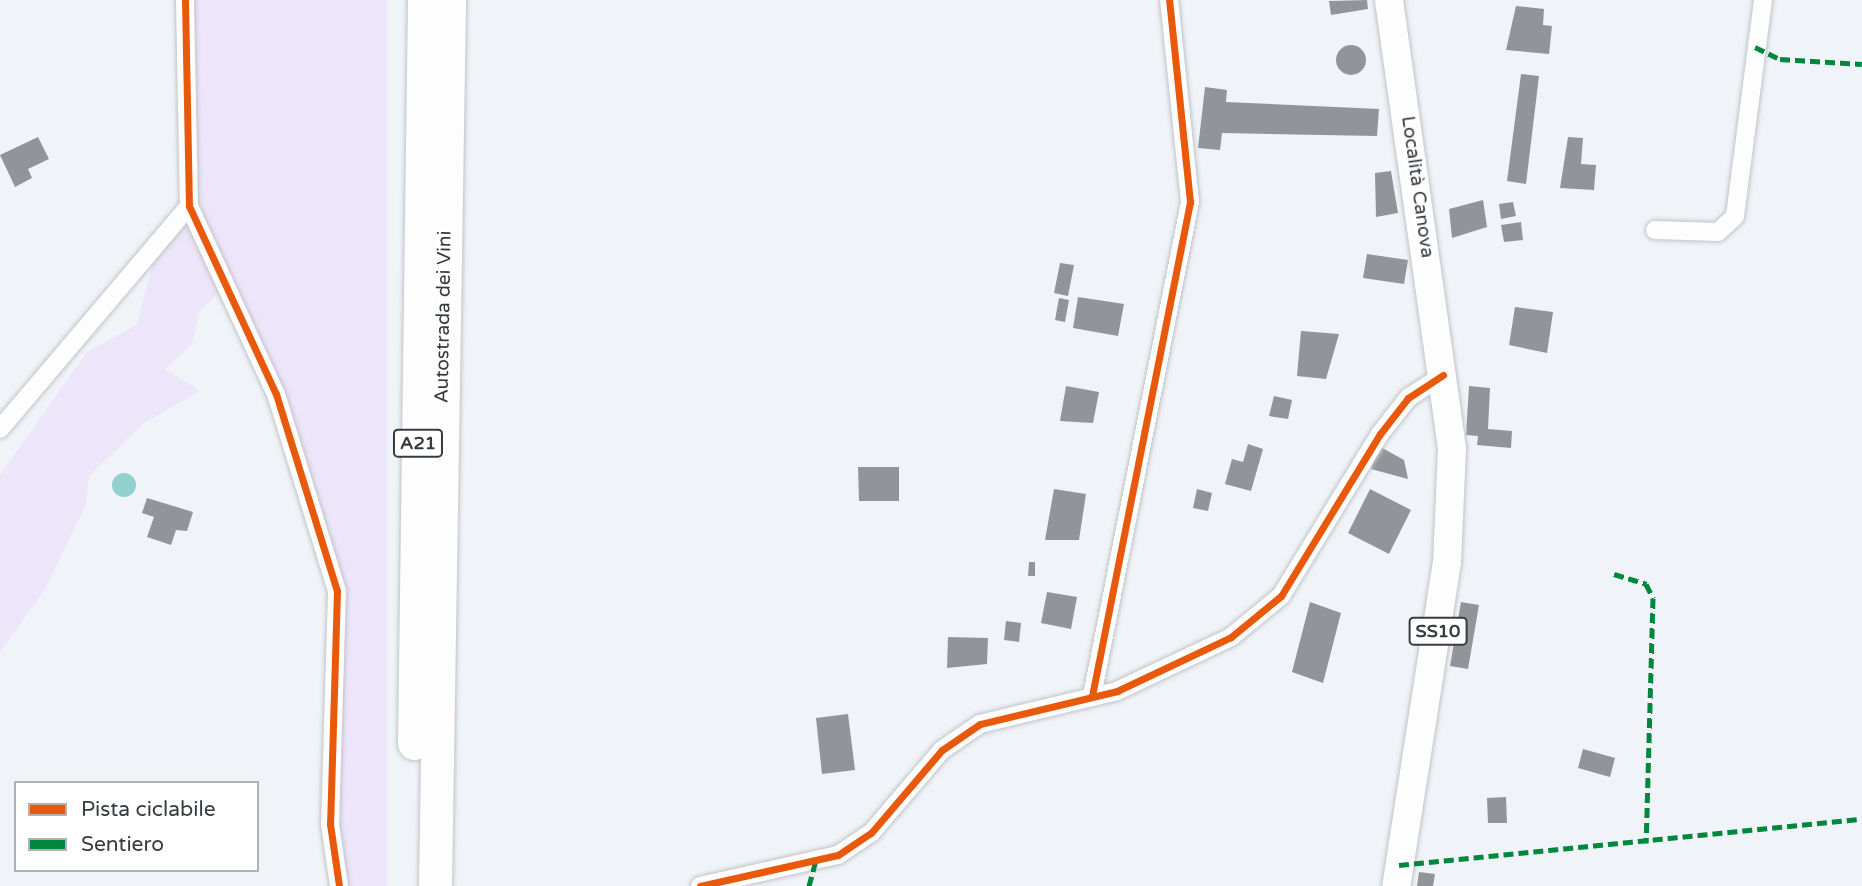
<!DOCTYPE html>
<meta charset="utf-8">
<style>
body{margin:0}
#map{position:relative;width:1862px;height:886px;overflow:hidden;background:#f0f4f8;font-family:"Varela Round",sans-serif}
div>[style]{position:absolute}
[style*='--x']{left:calc(var(--x)*1px);top:calc(var(--y)*1px);width:calc(var(--w)*1px);rotate:calc(var(--a)*1deg)}
.green>*{inset:0;background:#ede5fa}
.water>*{inset:0;background:#93d0cf}
.round{border-radius:50%}
.building>*{inset:0;background:#929499}
.roads{filter:drop-shadow(0 0 2px #c0c4c8) drop-shadow(0 0 2px #c0c4c8)}
.street>*{height:18px;margin:-9px;padding:0 9px;transform-origin:9px;border-radius:9px;background:#fdfdfe}
.primary>*{height:28px;margin:-14px;padding:0 14px;transform-origin:14px;border-radius:14px;background:#fdfdfe}
.highway>*{height:33px;margin:-16.5px;padding:0 16.5px;transform-origin:16.5px;border-radius:16.5px;background:#fdfdfe}
.quiet>*{height:5px;margin-top:-2.5px;transform-origin:0;background:repeating-linear-gradient(90deg,#00873e 0 10px,transparent 0 15px)}
.cycleway>*{height:7px;margin:-3.5px;padding:0 3.5px;transform-origin:3.5px;border-radius:3.5px;background:#e8590c}
span{translate:-50% -50%;white-space:nowrap;text-align:center;line-height:1.15;-webkit-text-stroke:7px #fff;paint-order:stroke}
.shield-label span{padding:2px 5px;background:#fff;border:2px solid;border-radius:5px;-webkit-text-stroke-width:0}
.shield-label{font-size:18px;color:#363b40;font-weight:700}
.street-label{font-size:19px;color:#363b40}
.legend{position:absolute;left:14px;top:781px;width:245px;height:91px;box-sizing:border-box;background:#fff;border:2px solid #afb1b3;margin:0;padding:9px 12px;list-style:none;font-size:21px;color:#363b40}
.legend li{display:flex;align-items:center;gap:14px;height:35px}
.legend b{width:35px;border:2px solid #afb1b3}
</style>
<div id="map">
<div class="green">
<i style="clip-path:polygon(185px 0,387px 0,387px 886px,339px 886px,337px 591px,276px 394px,226px 287px,200px 310px,192px 344px,165px 369px,200px 391px,144px 423px,89px 476px,86px 505px,45px 589px,0 652px,0 475px,87px 352px,137px 325px,157px 245px,189px 206px)"></i>
</div>
<div class="water">
<i class="round" style="left:112px;top:473px;width:24px;height:24px"></i>
</div>
<div class="building">
<i style="clip-path:polygon(1367px 0,1368px 9px,1331px 15px,1329px 1px)"></i>
<i style="clip-path:polygon(1516px 6px,1544px 9px,1543px 25px,1552px 26px,1549px 54px,1506px 50px)"></i>
<i class="round" style="left:1336px;top:45px;width:30px;height:30px"></i>
<i style="clip-path:polygon(1521px 74px,1539px 76px,1526px 184px,1507px 181px)"></i>
<i style="clip-path:polygon(1205px 87px,1227px 90px,1226px 102px,1379px 109px,1377px 136px,1222px 133px,1220px 150px,1198px 148px)"></i>
<i style="clip-path:polygon(38px 137px,49px 159px,28px 169px,32px 178px,15px 187px,0 155px)"></i>
<i style="clip-path:polygon(1568px 137px,1583px 138px,1581px 164px,1596px 165px,1594px 190px,1560px 188px)"></i>
<i style="clip-path:polygon(1391px 171px,1398px 213px,1376px 217px,1375px 173px)"></i>
<i style="clip-path:polygon(1483px 200px,1487px 227px,1452px 238px,1449px 209px)"></i>
<i style="clip-path:polygon(1513px 202px,1516px 216px,1501px 219px,1499px 204px)"></i>
<i style="clip-path:polygon(1521px 222px,1523px 240px,1504px 242px,1501px 225px)"></i>
<i style="clip-path:polygon(1367px 254px,1408px 260px,1404px 284px,1363px 278px)"></i>
<i style="clip-path:polygon(1060px 263px,1074px 265px,1068px 296px,1054px 293px)"></i>
<i style="clip-path:polygon(1078px 297px,1124px 304px,1118px 336px,1073px 328px)"></i>
<i style="clip-path:polygon(1059px 298px,1069px 300px,1065px 322px,1055px 320px)"></i>
<i style="clip-path:polygon(1515px 307px,1553px 312px,1547px 353px,1509px 345px)"></i>
<i style="clip-path:polygon(1301px 331px,1339px 334px,1326px 379px,1297px 376px)"></i>
<i style="clip-path:polygon(1066px 386px,1099px 392px,1093px 423px,1060px 421px)"></i>
<i style="clip-path:polygon(1469px 386px,1490px 388px,1488px 429px,1512px 431px,1511px 448px,1477px 445px,1478px 436px,1466px 435px)"></i>
<i style="clip-path:polygon(1274px 396px,1292px 400px,1288px 419px,1269px 416px)"></i>
<i style="clip-path:polygon(1248px 444px,1263px 449px,1251px 491px,1225px 484px,1232px 459px,1243px 462px)"></i>
<i style="clip-path:polygon(1377px 445px,1404px 460px,1408px 479px,1371px 469px)"></i>
<i style="clip-path:polygon(858px 467px,899px 467px,899px 501px,859px 501px)"></i>
<i style="clip-path:polygon(1054px 489px,1086px 494px,1079px 540px,1045px 540px)"></i>
<i style="clip-path:polygon(1197px 489px,1212px 493px,1208px 511px,1193px 508px)"></i>
<i style="clip-path:polygon(1370px 489px,1411px 510px,1389px 554px,1348px 533px)"></i>
<i style="clip-path:polygon(147px 498px,193px 512px,187px 531px,176px 530px,171px 545px,147px 537px,154px 517px,142px 513px)"></i>
<i style="clip-path:polygon(1029px 562px,1035px 562px,1035px 576px,1028px 576px)"></i>
<i style="clip-path:polygon(1047px 592px,1077px 597px,1071px 629px,1041px 623px)"></i>
<i style="clip-path:polygon(1310px 602px,1341px 613px,1323px 683px,1292px 672px)"></i>
<i style="clip-path:polygon(1461px 602px,1479px 605px,1468px 669px,1450px 666px)"></i>
<i style="clip-path:polygon(1006px 621px,1021px 623px,1019px 642px,1004px 640px)"></i>
<i style="clip-path:polygon(948px 637px,988px 638px,987px 664px,947px 668px)"></i>
<i style="clip-path:polygon(848px 714px,855px 770px,822px 774px,816px 718px)"></i>
<i style="clip-path:polygon(1583px 749px,1615px 758px,1610px 777px,1578px 768px)"></i>
<i style="clip-path:polygon(1506px 797px,1507px 823px,1488px 823px,1487px 798px)"></i>
<i style="clip-path:polygon(1419px 872px,1435px 874px,1433px 886px,1417px 886px)"></i>
</div>
<div class="roads">
<div class="street">
<i style="--x:185;--y:0;--w:206;--a:88.9"></i>
<i style="--x:189;--y:206;--w:207;--a:65.2"></i>
<i style="--x:276;--y:394;--w:206;--a:72.8"></i>
<i style="--x:337;--y:591;--w:233;--a:91.7"></i>
<i style="--x:330;--y:824;--w:63;--a:81.7"></i>
<i style="--x:1655;--y:230;--w:63;--a:1.8"></i>
<i style="--x:1718;--y:232;--w:23;--a:-43"></i>
<i style="--x:1735;--y:216;--w:218;--a:-82.6"></i>
<i style="--x:0;--y:429;--w:292;--a:-49.7"></i>
<i style="--x:1092;--y:696;--w:504;--a:-78.78"></i>
<i style="--x:1190;--y:202;--w:203;--a:-95.9"></i>
<i style="--x:700;--y:886;--w:141;--a:-12.7"></i>
<i style="--x:838;--y:855;--w:40;--a:-34"></i>
<i style="--x:871;--y:833;--w:109;--a:-49.5"></i>
<i style="--x:942;--y:750;--w:46;--a:-34.4"></i>
<i style="--x:980;--y:724;--w:141;--a:-13.5"></i>
<i style="--x:1117;--y:691;--w:126;--a:-25.3"></i>
<i style="--x:1231;--y:637;--w:65;--a:-39.4"></i>
<i style="--x:1281;--y:596;--w:190;--a:-58.6"></i>
<i style="--x:1380;--y:434;--w:46;--a:-52.1"></i>
<i style="--x:1408;--y:398;--w:42;--a:-33.3"></i>
</div>
<div class="primary">
<i style="--x:1389;--y:0;--w:453;--a:82"></i>
<i style="--x:1452;--y:449;--w:113;--a:92.5"></i>
<i style="--x:1447;--y:562;--w:328;--a:98.9"></i>
</div>
<div class="highway">
<i style="--x:414;--y:743;--w:743;--a:-89.23"></i>
<i style="--x:435;--y:886;--w:886;--a:-89.09"></i>
</div>
</div>
<div class="quiet">
<i style="--x:1755;--y:47;--w:28;--a:26"></i>
<i style="--x:1780;--y:59;--w:82;--a:3.5"></i>
<i style="--x:1614;--y:574;--w:34;--a:17"></i>
<i style="--x:1646;--y:584;--w:16;--a:63"></i>
<i style="--x:1653;--y:598;--w:245;--a:91.6"></i>
<i style="--x:1399;--y:865;--w:465;--a:-5.7"></i>
<i style="--x:809;--y:886;--w:27;--a:-75"></i>
</div>
<div class="cycleway">
<i style="--x:185;--y:0;--w:206;--a:88.9"></i>
<i style="--x:189;--y:206;--w:207;--a:65.2"></i>
<i style="--x:276;--y:394;--w:206;--a:72.8"></i>
<i style="--x:337;--y:591;--w:233;--a:91.7"></i>
<i style="--x:330;--y:824;--w:63;--a:81.7"></i>
<i style="--x:1092;--y:696;--w:504;--a:-78.78"></i>
<i style="--x:1190;--y:202;--w:203;--a:-95.9"></i>
<i style="--x:700;--y:886;--w:141;--a:-12.7"></i>
<i style="--x:838;--y:855;--w:40;--a:-34"></i>
<i style="--x:871;--y:833;--w:109;--a:-49.5"></i>
<i style="--x:942;--y:750;--w:46;--a:-34.4"></i>
<i style="--x:980;--y:724;--w:141;--a:-13.5"></i>
<i style="--x:1117;--y:691;--w:126;--a:-25.3"></i>
<i style="--x:1231;--y:637;--w:65;--a:-39.4"></i>
<i style="--x:1281;--y:596;--w:190;--a:-58.6"></i>
<i style="--x:1380;--y:434;--w:46;--a:-52.1"></i>
<i style="--x:1408;--y:398;--w:42;--a:-33.3"></i>
</div>
<div class="shield-label">
<span style="left:418px;top:443px">A21</span>
<span style="left:1438px;top:631px">SS10</span>
</div>
<div class="street-label">
<span style="left:1417px;top:187px;rotate:82deg">Località Canova</span>
<span style="left:444px;top:317px;rotate:-89deg">Autostrada dei Vini</span>
</div>
<ul class="legend">
<li><b style="height:9px;background:#e8590c"></b>Pista ciclabile</li>
<li><b style="height:9px;background:#00873e"></b>Sentiero</li>
</ul>
</div>
